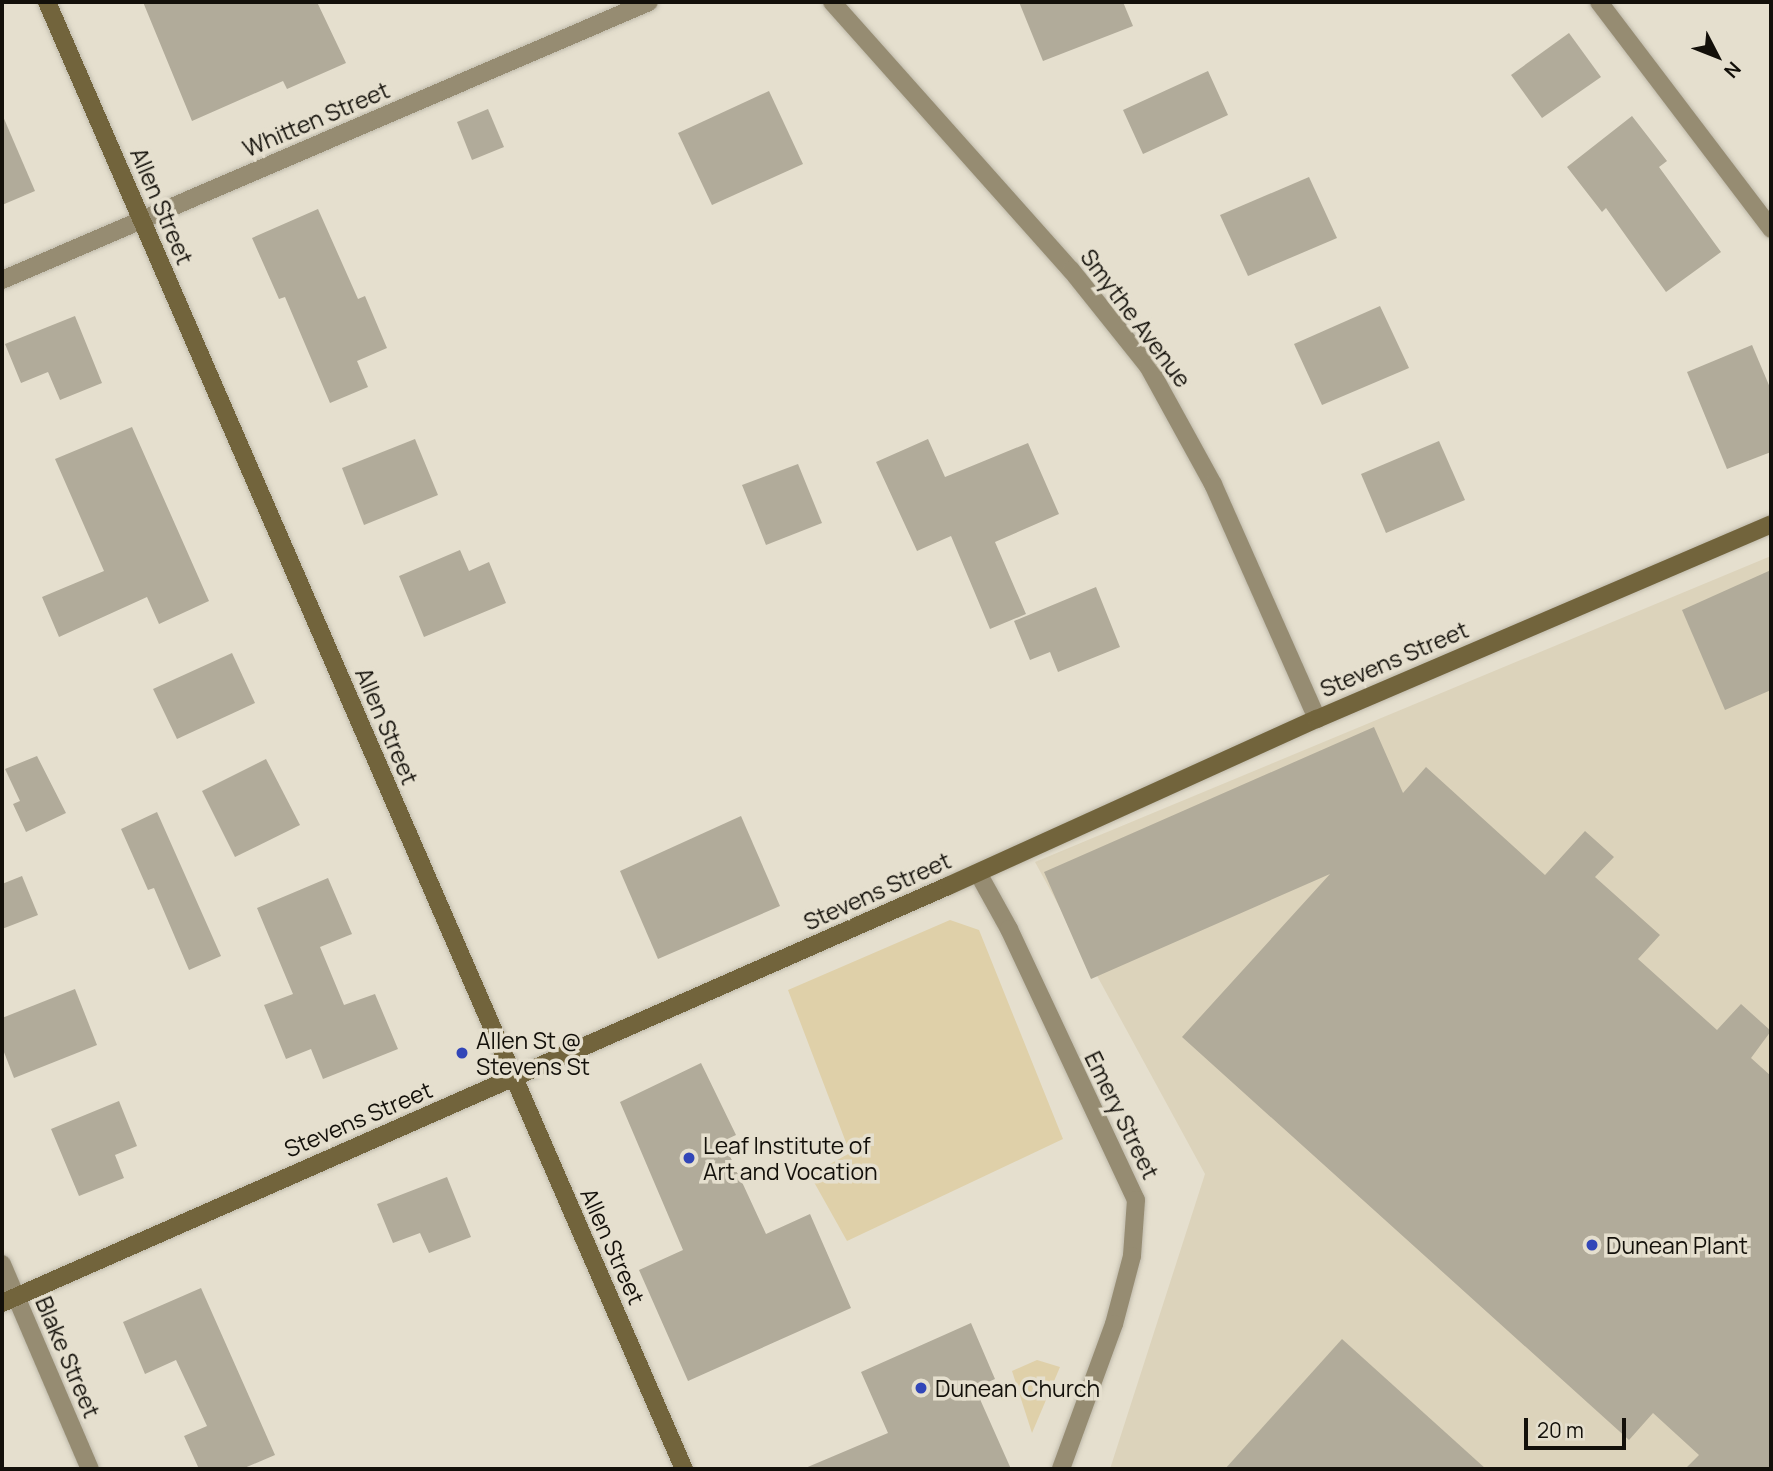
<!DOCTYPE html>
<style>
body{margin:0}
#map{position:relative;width:1773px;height:1471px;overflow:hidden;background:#e5dfce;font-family:Manrope,sans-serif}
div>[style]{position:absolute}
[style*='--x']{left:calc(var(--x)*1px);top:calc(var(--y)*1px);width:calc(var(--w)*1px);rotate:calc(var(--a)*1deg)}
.built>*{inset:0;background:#dcd3bb}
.green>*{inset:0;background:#dfd0a9}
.building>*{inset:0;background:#b1ab9a}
.roads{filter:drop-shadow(0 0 2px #bfbaab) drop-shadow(0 0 2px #bfbaab)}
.street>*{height:18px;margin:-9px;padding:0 9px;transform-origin:9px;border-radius:9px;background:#968c72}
.secondary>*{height:18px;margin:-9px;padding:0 9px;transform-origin:9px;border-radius:9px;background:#72643c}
.dots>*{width:19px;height:19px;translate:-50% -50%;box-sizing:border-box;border:4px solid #e5dfce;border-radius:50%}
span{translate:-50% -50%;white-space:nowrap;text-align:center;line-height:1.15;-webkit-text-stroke:7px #e5dfce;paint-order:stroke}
.street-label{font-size:23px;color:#13100a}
.poi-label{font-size:23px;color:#13100a}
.left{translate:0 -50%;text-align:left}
.frame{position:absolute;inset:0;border:4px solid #13100a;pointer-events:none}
.north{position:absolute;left:1682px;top:21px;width:70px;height:70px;-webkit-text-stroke:5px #e5dfce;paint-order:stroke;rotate:132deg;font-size:19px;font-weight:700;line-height:28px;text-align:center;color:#13100a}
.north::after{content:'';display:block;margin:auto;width:24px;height:32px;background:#13100a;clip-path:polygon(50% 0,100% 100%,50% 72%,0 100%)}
.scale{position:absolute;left:1524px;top:1418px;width:102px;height:32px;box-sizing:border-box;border:4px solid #13100a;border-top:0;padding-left:9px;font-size:21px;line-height:24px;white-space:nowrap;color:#13100a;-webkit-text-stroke:5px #e5dfce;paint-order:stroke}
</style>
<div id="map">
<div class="built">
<i style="clip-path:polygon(1771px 556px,1771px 1469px,1110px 1469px,1205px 1174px,1035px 862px)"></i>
</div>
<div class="green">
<i style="clip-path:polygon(950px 920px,979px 930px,1063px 1139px,847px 1241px,810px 1175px,850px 1153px,788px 990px)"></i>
<i style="clip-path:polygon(1037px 1360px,1060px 1367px,1032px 1433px,1012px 1371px)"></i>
</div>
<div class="building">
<i style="clip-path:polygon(143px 2px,317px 2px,346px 63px,287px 89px,283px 81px,192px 121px)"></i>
<i style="clip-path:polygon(1019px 2px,1123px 2px,1133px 26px,1043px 61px)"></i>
<i style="clip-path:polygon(1569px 33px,1601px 77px,1542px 118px,1511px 75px)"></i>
<i style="clip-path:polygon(1208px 71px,1228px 115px,1143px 154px,1123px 110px)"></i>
<i style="clip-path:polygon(769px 91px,803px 164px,712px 205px,678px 133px)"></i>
<i style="clip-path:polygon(488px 109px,504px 147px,472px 160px,457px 122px)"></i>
<i style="clip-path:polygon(2px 114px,35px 191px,2px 205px)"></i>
<i style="clip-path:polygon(1632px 116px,1667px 161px,1659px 167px,1721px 252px,1666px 292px,1606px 208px,1602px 212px,1567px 167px)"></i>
<i style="clip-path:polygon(1309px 177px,1337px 238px,1248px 276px,1220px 215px)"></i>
<i style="clip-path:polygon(318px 209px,358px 299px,365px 296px,387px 348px,357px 361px,368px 387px,330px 403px,285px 297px,279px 299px,252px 238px)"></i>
<i style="clip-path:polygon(1380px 306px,1409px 368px,1322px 405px,1294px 344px)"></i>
<i style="clip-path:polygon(75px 316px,102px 383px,60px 400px,48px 372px,21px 383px,5px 344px)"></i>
<i style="clip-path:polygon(1752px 345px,1771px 390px,1771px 452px,1727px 469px,1687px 372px)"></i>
<i style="clip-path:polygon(132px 427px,209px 601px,159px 624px,147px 597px,59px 637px,42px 597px,104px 571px,55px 459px)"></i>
<i style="clip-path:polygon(415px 439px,438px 495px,364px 525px,342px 468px)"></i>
<i style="clip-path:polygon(928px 439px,945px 477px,1028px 443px,1059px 514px,995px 542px,1026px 614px,990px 629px,951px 536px,917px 551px,876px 462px)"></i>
<i style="clip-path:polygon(1439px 441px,1465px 500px,1386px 533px,1361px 474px)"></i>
<i style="clip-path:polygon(798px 464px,822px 523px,766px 545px,742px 485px)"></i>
<i style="clip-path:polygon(460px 550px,469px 571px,489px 562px,506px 603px,424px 637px,399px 576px)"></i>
<i style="clip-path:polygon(1771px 570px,1771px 690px,1725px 710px,1682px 610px)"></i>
<i style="clip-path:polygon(1096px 587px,1120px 647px,1058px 672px,1050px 652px,1030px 660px,1014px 621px)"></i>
<i style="clip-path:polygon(232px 653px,255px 703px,177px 739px,153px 689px)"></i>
<i style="clip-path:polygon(1374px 727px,1403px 793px,1426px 767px,1545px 875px,1585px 831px,1614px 857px,1595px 877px,1660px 935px,1638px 959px,1717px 1030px,1741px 1004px,1771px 1031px,1751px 1058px,1771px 1076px,1771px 1469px,1685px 1469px,1699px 1455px,1653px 1413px,1629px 1440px,1182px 1037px,1330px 874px,1091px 979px,1044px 872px)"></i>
<i style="clip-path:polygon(37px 756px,66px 813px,26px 832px,13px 804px,20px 801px,5px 769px)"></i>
<i style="clip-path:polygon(266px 759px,300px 825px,235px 857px,202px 791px)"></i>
<i style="clip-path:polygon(157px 812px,221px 956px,189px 970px,154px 888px,148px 890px,121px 829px)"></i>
<i style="clip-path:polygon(741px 816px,780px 906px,658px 959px,620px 871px)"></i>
<i style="clip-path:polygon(22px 876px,38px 915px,2px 929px,2px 884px)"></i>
<i style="clip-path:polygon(328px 878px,352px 934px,320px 947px,344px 1005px,375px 994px,398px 1049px,323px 1079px,311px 1049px,286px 1059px,264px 1005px,293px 994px,257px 908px)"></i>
<i style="clip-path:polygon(75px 989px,97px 1045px,14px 1078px,2px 1047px,2px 1018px)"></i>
<i style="clip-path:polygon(701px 1063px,736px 1135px,723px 1141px,766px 1234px,810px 1214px,851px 1308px,688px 1381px,639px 1270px,683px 1250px,620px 1102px)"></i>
<i style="clip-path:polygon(119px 1101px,137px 1146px,115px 1155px,124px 1178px,79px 1196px,51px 1129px)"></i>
<i style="clip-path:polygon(447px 1177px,471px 1237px,429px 1253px,420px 1233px,393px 1243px,377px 1204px)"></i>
<i style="clip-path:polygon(201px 1288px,275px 1455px,242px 1469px,199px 1469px,184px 1436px,207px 1426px,176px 1360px,145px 1374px,123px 1322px)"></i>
<i style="clip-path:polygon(971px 1323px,995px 1379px,975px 1388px,1011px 1469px,803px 1469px,888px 1433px,861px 1372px)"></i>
<i style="clip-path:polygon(1342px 1339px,1486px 1469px,1225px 1469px)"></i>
</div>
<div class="roads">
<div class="street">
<i style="--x:832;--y:2;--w:359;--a:48.3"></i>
<i style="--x:1071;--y:270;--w:123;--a:51.3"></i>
<i style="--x:1148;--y:366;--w:135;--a:61.2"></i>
<i style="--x:1213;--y:484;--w:257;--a:66.1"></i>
<i style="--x:1599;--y:2;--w:285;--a:52.8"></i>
<i style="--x:2;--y:280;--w:704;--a:-23.25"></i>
<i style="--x:978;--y:873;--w:64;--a:61"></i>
<i style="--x:1009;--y:929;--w:299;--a:64.9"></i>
<i style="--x:1136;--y:1200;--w:56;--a:94.1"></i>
<i style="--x:1132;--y:1256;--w:70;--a:104.8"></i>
<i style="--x:1114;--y:1324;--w:154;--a:110.1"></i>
<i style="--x:2;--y:1264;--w:223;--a:66.8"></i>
</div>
<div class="secondary">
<i style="--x:47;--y:2;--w:1599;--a:66.53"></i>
<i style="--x:2;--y:1303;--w:1034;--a:-23.79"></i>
<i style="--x:948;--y:886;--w:405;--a:-24.4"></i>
<i style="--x:1317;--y:719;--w:494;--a:-23.2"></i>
</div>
</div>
<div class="dots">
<i style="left:462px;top:1053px;background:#3246b8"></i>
<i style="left:689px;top:1158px;background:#3246b8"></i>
<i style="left:1592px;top:1245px;background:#3246b8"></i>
<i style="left:921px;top:1388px;background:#3246b8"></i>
</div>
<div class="street-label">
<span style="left:316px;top:119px;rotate:-23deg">Whitten Street</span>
<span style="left:162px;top:206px;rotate:67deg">Allen Street</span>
<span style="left:1136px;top:318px;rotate:53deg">Smythe Avenue</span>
<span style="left:1394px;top:659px;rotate:-23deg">Stevens Street</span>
<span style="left:387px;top:726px;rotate:67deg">Allen Street</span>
<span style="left:877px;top:891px;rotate:-24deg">Stevens Street</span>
<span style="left:1122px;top:1115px;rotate:64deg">Emery Street</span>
<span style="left:358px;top:1119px;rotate:-23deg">Stevens Street</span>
<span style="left:613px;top:1246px;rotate:66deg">Allen Street</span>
<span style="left:68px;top:1357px;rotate:67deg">Blake Street</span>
</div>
<div class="poi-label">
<span class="left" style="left:476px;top:1053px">Allen St @<br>Stevens St</span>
<span class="left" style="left:703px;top:1158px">Leaf Institute of<br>Art and Vocation</span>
<span class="left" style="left:1606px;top:1245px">Dunean Plant</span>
<span class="left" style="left:935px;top:1388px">Dunean Church</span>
</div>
<div class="frame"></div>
<div class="north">N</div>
<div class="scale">20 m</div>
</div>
